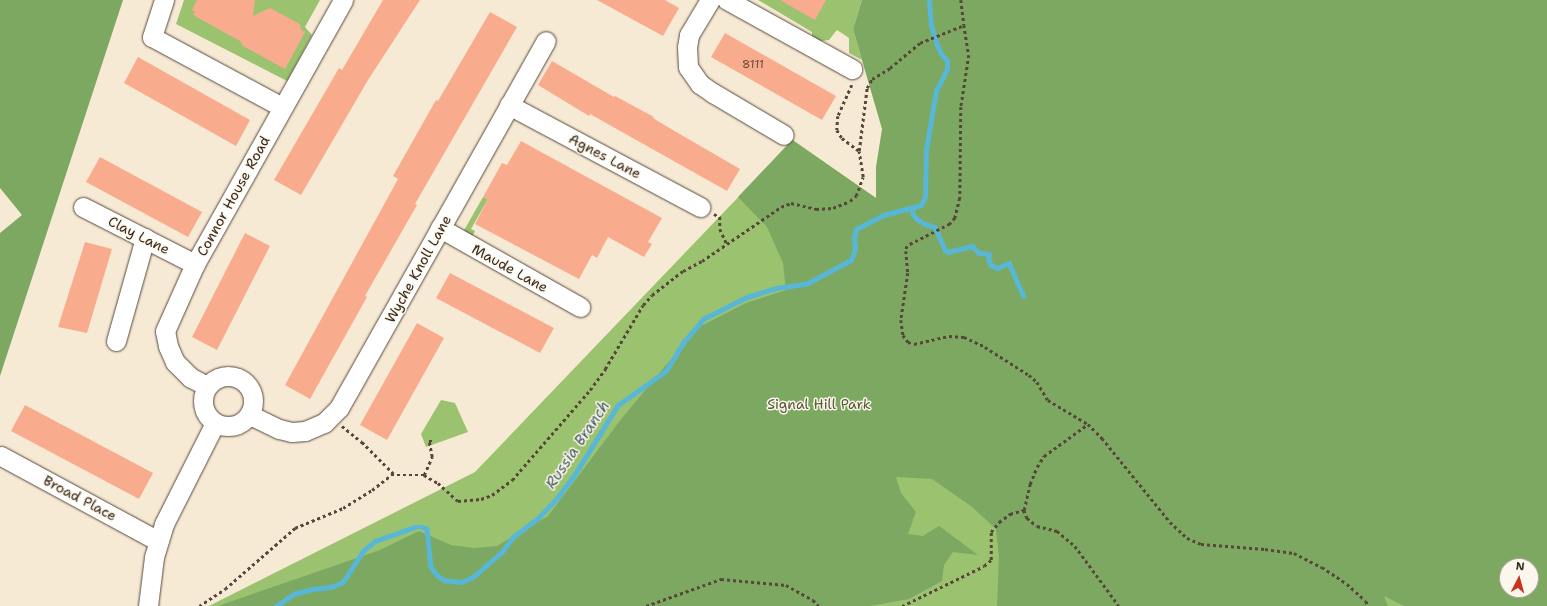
<!DOCTYPE html>
<style>
body{margin:0}
#map{position:relative;width:1547px;height:606px;overflow:hidden;background:#f7ead5;font-family:"Shantell Sans",sans-serif}
div>[style]{position:absolute}
[style*='--x']{left:calc(var(--x)*1px);top:calc(var(--y)*1px);width:calc(var(--w)*1px);rotate:calc(var(--a)*1deg)}
.green>*{inset:0;background:#9bc26e}
.forest>*{inset:0;background:#7ca861}
.stream>*{height:4.5px;margin:-2.25px;padding:0 2.25px;transform-origin:2.25px;border-radius:2.25px;background:#58b7d7}
.building>*{inset:0;background:#f8ac8d}
.path>*{height:2.5px;margin-top:-1.25px;transform-origin:0;background:repeating-linear-gradient(90deg,#574739 0 3px,transparent 0 6px)}
.roads{filter:drop-shadow(0 0 1px #574739) drop-shadow(0 0 1px #574739)}
.minor>*{height:19px;margin:-9.5px;padding:0 9.5px;transform-origin:9.5px;border-radius:9.5px;background:#fff}
.minor>.ring{margin:-9.5px;padding:0;box-sizing:content-box;background:none;border:19px solid #fff;border-radius:50%}
span{translate:-50% -50%;white-space:nowrap;text-align:center;line-height:1.15;-webkit-text-stroke:3px #fbf7ec;paint-order:stroke}
.number-label{font-size:12px;color:#6a4a3a}
.number-label span{-webkit-text-stroke-width:0}
.street-label{font-size:14px;color:#3b2a1e}
.park-label{font-size:14px;color:#585836}
.water-label{font-size:15px;color:#455b5f;font-style:italic}
.north{position:absolute;left:1499px;top:558px;width:40px;height:40px;box-sizing:border-box;background:#fbf7ec;border:1px solid #aea59a;border-radius:50%;rotate:6deg;font-size:11px;font-weight:700;line-height:16px;text-align:center;color:#3b2a1e}
.north::after{content:'';display:block;margin:auto;width:14px;height:18px;background:#c8321e;clip-path:polygon(50% 0,100% 100%,50% 72%,0 100%)}
</style>
<div id="map">
<div class="green">
<i style="clip-path:polygon(184px 0,320px 0,305px 27px,312px 35px,287px 81px,176px 24px)"></i>
<i style="clip-path:polygon(758px 0,862px 0,853px 29px,862px 60px,849px 53px,849px 38px,837px 30px,829px 40px,821px 41px,812px 38px,812px 32px)"></i>
<i style="clip-path:polygon(793px 140px,1178px 410px,1530px 606px,209px 606px,475px 472px)"></i>
<i style="clip-path:polygon(483px 197px,488px 199px,471px 229px,475px 231px,472px 237px,463px 232px)"></i>
<i style="clip-path:polygon(441px 400px,455px 403px,468px 432px,426px 447px,421px 434px)"></i>
</div>
<div class="forest">
<i style="clip-path:polygon(0 0,123px 0,0 376px,0 233px,22px 215px,0 188px)"></i>
<i style="clip-path:polygon(evenodd,862px 0,1547px 0,1547px 606px,1404px 606px,1384px 596px,1388px 606px,997px 606px,999px 557px,996px 529px,971px 506px,932px 479px,896px 477px,901px 493px,916px 512px,908px 534px,923px 536px,939px 526px,978px 555px,953px 552px,944px 565px,942px 581px,909px 599px,870px 606px,218px 606px,380px 550px,419px 531px,451px 545px,474px 548px,497px 546px,548px 516px,622px 418px,697px 328px,746px 303px,786px 290px,783px 263px,767px 227px,738px 197px,792px 140px,876px 198px,876px 167px,882px 129px,853px 29px,862px 0,1507px 566px,1531px 566px,1531px 590px,1507px 590px,1507px 566px)"></i>
</div>
<div class="stream">
<i style="--x:912;--y:208;--w:6;--a:81"></i>
<i style="--x:913;--y:214;--w:6;--a:51"></i>
<i style="--x:917;--y:219;--w:9;--a:32"></i>
<i style="--x:925;--y:224;--w:10;--a:17"></i>
<i style="--x:935;--y:227;--w:24;--a:66"></i>
<i style="--x:945;--y:249;--w:4;--a:45"></i>
<i style="--x:948;--y:252;--w:25;--a:-14"></i>
<i style="--x:972;--y:246;--w:10;--a:45"></i>
<i style="--x:979;--y:253;--w:10;--a:6"></i>
<i style="--x:989;--y:254;--w:6;--a:90"></i>
<i style="--x:989;--y:260;--w:5;--a:68"></i>
<i style="--x:991;--y:265;--w:7;--a:27"></i>
<i style="--x:997;--y:268;--w:13;--a:-23"></i>
<i style="--x:1009;--y:263;--w:36;--a:66"></i>
<i style="--x:276;--y:606;--w:22;--a:-34"></i>
<i style="--x:294;--y:594;--w:20;--a:-15"></i>
<i style="--x:313;--y:589;--w:18;--a:-6"></i>
<i style="--x:331;--y:587;--w:13;--a:-23"></i>
<i style="--x:343;--y:582;--w:37;--a:-57"></i>
<i style="--x:363;--y:551;--w:16;--a:-40"></i>
<i style="--x:375;--y:541;--w:42;--a:-19.3"></i>
<i style="--x:415;--y:527;--w:7;--a:0"></i>
<i style="--x:422;--y:527;--w:5;--a:22"></i>
<i style="--x:427;--y:529;--w:38;--a:84"></i>
<i style="--x:431;--y:567;--w:10;--a:53"></i>
<i style="--x:437;--y:575;--w:9;--a:36"></i>
<i style="--x:444;--y:580;--w:17;--a:7"></i>
<i style="--x:461;--y:582;--w:13;--a:-23"></i>
<i style="--x:473;--y:577;--w:37;--a:-41"></i>
<i style="--x:501;--y:553;--w:20;--a:-53"></i>
<i style="--x:513;--y:537;--w:30;--a:-37"></i>
<i style="--x:537;--y:519;--w:29;--a:-46"></i>
<i style="--x:557;--y:498;--w:30;--a:-53"></i>
<i style="--x:575;--y:474;--w:81;--a:-58.1"></i>
<i style="--x:618;--y:405;--w:59;--a:-35.3"></i>
<i style="--x:666;--y:371;--w:33;--a:-59"></i>
<i style="--x:683;--y:343;--w:31;--a:-50"></i>
<i style="--x:703;--y:319;--w:49;--a:-26.6"></i>
<i style="--x:747;--y:297;--w:30;--a:-17"></i>
<i style="--x:776;--y:288;--w:30;--a:-8"></i>
<i style="--x:806;--y:284;--w:51;--a:-28.1"></i>
<i style="--x:851;--y:260;--w:12;--a:-70"></i>
<i style="--x:855;--y:249;--w:12;--a:-95"></i>
<i style="--x:854;--y:237;--w:8;--a:-76"></i>
<i style="--x:856;--y:229;--w:31;--a:-27"></i>
<i style="--x:884;--y:215;--w:38;--a:-15"></i>
<i style="--x:921;--y:205;--w:9;--a:-63"></i>
<i style="--x:925;--y:197;--w:47;--a:-88.8"></i>
<i style="--x:926;--y:150;--w:60;--a:-80.4"></i>
<i style="--x:936;--y:91;--w:25;--a:-63"></i>
<i style="--x:947;--y:69;--w:8;--a:-90"></i>
<i style="--x:947;--y:61;--w:9;--a:-131"></i>
<i style="--x:941;--y:54;--w:12;--a:-114"></i>
<i style="--x:936;--y:43;--w:19;--a:-106"></i>
<i style="--x:931;--y:25;--w:25;--a:-95"></i>
</div>
<div class="building">
<i style="clip-path:polygon(197px 0,255px 0,253px 16px,270px 8px,300px 24px,301px 30px,305px 32px,285px 69px,243px 46px,240px 41px,193px 15px,195px 12px,192px 10px)"></i>
<i style="clip-path:polygon(383px 0,420px 0,368px 80px,301px 195px,274px 180px,339px 68px,342px 70px)"></i>
<i style="clip-path:polygon(597px 0,665px 0,679px 8px,663px 36px)"></i>
<i style="clip-path:polygon(780px 0,826px 0,815px 20px)"></i>
<i style="clip-path:polygon(490px 12px,517px 27px,415px 204px,417px 205px,365px 296px,367px 297px,310px 399px,285px 385px,398px 179px,393px 176px,436px 100px,438px 101px)"></i>
<i style="clip-path:polygon(725px 33px,836px 96px,822px 120px,711px 57px)"></i>
<i style="clip-path:polygon(138px 57px,250px 120px,236px 146px,124px 83px)"></i>
<i style="clip-path:polygon(552px 61px,614px 97px,615px 96px,654px 117px,653px 118px,666px 126px,740px 169px,727px 191px,590px 114px,589px 116px,538px 85px)"></i>
<i style="clip-path:polygon(521px 141px,662px 218px,648px 242px,652px 244px,644px 257px,608px 237px,597px 258px,592px 255px,579px 279px,475px 224px,488px 199px,483px 197px,502px 163px,507px 165px)"></i>
<i style="clip-path:polygon(100px 157px,202px 212px,188px 237px,86px 182px)"></i>
<i style="clip-path:polygon(245px 233px,270px 246px,217px 350px,192px 337px)"></i>
<i style="clip-path:polygon(85px 242px,112px 249px,87px 333px,58px 327px)"></i>
<i style="clip-path:polygon(450px 273px,554px 328px,540px 353px,436px 298px)"></i>
<i style="clip-path:polygon(417px 323px,444px 338px,387px 440px,360px 425px)"></i>
<i style="clip-path:polygon(25px 405px,153px 473px,139px 499px,11px 431px)"></i>
</div>
<div class="path">
<i style="--x:961;--y:0;--w:25;--a:83"></i>
<i style="--x:852;--y:85;--w:34;--a:114"></i>
<i style="--x:838;--y:116;--w:14;--a:94"></i>
<i style="--x:837;--y:130;--w:9;--a:58"></i>
<i style="--x:842;--y:138;--w:21;--a:37"></i>
<i style="--x:714;--y:214;--w:7;--a:27"></i>
<i style="--x:720;--y:217;--w:12;--a:90"></i>
<i style="--x:720;--y:229;--w:17;--a:65"></i>
<i style="--x:342;--y:426;--w:26;--a:39"></i>
<i style="--x:362;--y:442;--w:45;--a:45"></i>
<i style="--x:424;--y:475;--w:20;--a:-66"></i>
<i style="--x:432;--y:457;--w:16;--a:-101"></i>
<i style="--x:429;--y:441;--w:3;--a:0"></i>
<i style="--x:1024;--y:510;--w:9;--a:69"></i>
<i style="--x:1027;--y:518;--w:13;--a:39"></i>
<i style="--x:1037;--y:526;--w:21;--a:14"></i>
<i style="--x:1057;--y:531;--w:23;--a:40"></i>
<i style="--x:1075;--y:546;--w:74;--a:53.7"></i>
<i style="--x:199;--y:606;--w:31;--a:-33"></i>
<i style="--x:225;--y:589;--w:93;--a:-41.1"></i>
<i style="--x:295;--y:528;--w:52;--a:-22.6"></i>
<i style="--x:343;--y:508;--w:34;--a:-32"></i>
<i style="--x:372;--y:490;--w:24;--a:-38"></i>
<i style="--x:391;--y:475;--w:33;--a:0"></i>
<i style="--x:424;--y:475;--w:16;--a:30"></i>
<i style="--x:438;--y:483;--w:27;--a:42"></i>
<i style="--x:458;--y:501;--w:23;--a:-5"></i>
<i style="--x:481;--y:499;--w:12;--a:-20"></i>
<i style="--x:492;--y:495;--w:25;--a:-37"></i>
<i style="--x:512;--y:480;--w:119;--a:-49.1"></i>
<i style="--x:590;--y:390;--w:26;--a:-54"></i>
<i style="--x:605;--y:369;--w:74;--a:-59.3"></i>
<i style="--x:643;--y:305;--w:13;--a:-48"></i>
<i style="--x:652;--y:295;--w:39;--a:-38"></i>
<i style="--x:683;--y:271;--w:21;--a:-28"></i>
<i style="--x:702;--y:261;--w:96;--a:-34.4"></i>
<i style="--x:781;--y:207;--w:11;--a:-22"></i>
<i style="--x:791;--y:203;--w:26;--a:13"></i>
<i style="--x:816;--y:209;--w:17;--a:-3"></i>
<i style="--x:833;--y:208;--w:18;--a:-22"></i>
<i style="--x:850;--y:201;--w:8;--a:-40"></i>
<i style="--x:856;--y:196;--w:20;--a:-70"></i>
<i style="--x:863;--y:177;--w:26;--a:-99"></i>
<i style="--x:859;--y:151;--w:64;--a:-82.8"></i>
<i style="--x:867;--y:88;--w:10;--a:-61"></i>
<i style="--x:872;--y:79;--w:21;--a:-31"></i>
<i style="--x:890;--y:68;--w:39;--a:-40"></i>
<i style="--x:920;--y:43;--w:48;--a:-22.2"></i>
<i style="--x:964;--y:25;--w:30;--a:81"></i>
<i style="--x:969;--y:55;--w:53;--a:98.7"></i>
<i style="--x:961;--y:107;--w:91;--a:90.6"></i>
<i style="--x:960;--y:198;--w:21;--a:104"></i>
<i style="--x:955;--y:218;--w:8;--a:130"></i>
<i style="--x:950;--y:224;--w:48;--a:152.9"></i>
<i style="--x:907;--y:246;--w:5;--a:101"></i>
<i style="--x:906;--y:251;--w:22;--a:85"></i>
<i style="--x:908;--y:273;--w:48;--a:98.5"></i>
<i style="--x:901;--y:320;--w:15;--a:82"></i>
<i style="--x:903;--y:335;--w:9;--a:54"></i>
<i style="--x:908;--y:342;--w:6;--a:18"></i>
<i style="--x:914;--y:344;--w:36;--a:-13"></i>
<i style="--x:949;--y:336;--w:15;--a:4"></i>
<i style="--x:964;--y:337;--w:23;--a:25"></i>
<i style="--x:985;--y:347;--w:52;--a:32.5"></i>
<i style="--x:1029;--y:375;--w:11;--a:41"></i>
<i style="--x:1037;--y:382;--w:21;--a:59"></i>
<i style="--x:1048;--y:400;--w:47;--a:31"></i>
<i style="--x:1088;--y:424;--w:20;--a:45"></i>
<i style="--x:1102;--y:438;--w:108;--a:51"></i>
<i style="--x:1170;--y:522;--w:23;--a:43"></i>
<i style="--x:1187;--y:538;--w:15;--a:23"></i>
<i style="--x:1201;--y:544;--w:64;--a:4.5"></i>
<i style="--x:1265;--y:549;--w:29;--a:8"></i>
<i style="--x:1294;--y:553;--w:31;--a:27"></i>
<i style="--x:1322;--y:567;--w:30;--a:34"></i>
<i style="--x:1347;--y:584;--w:25;--a:42"></i>
<i style="--x:1366;--y:601;--w:5;--a:68"></i>
<i style="--x:646;--y:606;--w:80;--a:-19.8"></i>
<i style="--x:721;--y:579;--w:65;--a:5.3"></i>
<i style="--x:786;--y:585;--w:31;--a:29"></i>
<i style="--x:813;--y:600;--w:8;--a:45"></i>
<i style="--x:902;--y:606;--w:91;--a:-26"></i>
<i style="--x:984;--y:566;--w:9;--a:-41"></i>
<i style="--x:991;--y:560;--w:28;--a:-90"></i>
<i style="--x:991;--y:532;--w:13;--a:-51"></i>
<i style="--x:999;--y:522;--w:14;--a:-36"></i>
<i style="--x:1010;--y:514;--w:15;--a:-16"></i>
<i style="--x:1024;--y:510;--w:27;--a:-77"></i>
<i style="--x:1030;--y:484;--w:18;--a:-68"></i>
<i style="--x:1037;--y:467;--w:13;--a:-58"></i>
<i style="--x:1044;--y:456;--w:54;--a:-36"></i>
</div>
<div class="roads">
<div class="minor">
<i style="--x:164;--y:0;--w:39;--a:108"></i>
<i style="--x:152;--y:37;--w:148;--a:28.3"></i>
<i style="--x:710;--y:0;--w:41;--a:121"></i>
<i style="--x:689;--y:35;--w:12;--a:99"></i>
<i style="--x:687;--y:47;--w:20;--a:87"></i>
<i style="--x:688;--y:67;--w:21;--a:55"></i>
<i style="--x:700;--y:84;--w:16;--a:35"></i>
<i style="--x:713;--y:93;--w:82;--a:30.6"></i>
<i style="--x:727;--y:0;--w:143;--a:28.9"></i>
<i style="--x:509;--y:105;--w:217;--a:28.1"></i>
<i style="--x:83;--y:207;--w:126;--a:27"></i>
<i style="--x:440;--y:228;--w:161;--a:29.4"></i>
<i style="--x:116;--y:341;--w:107;--a:-74.3"></i>
<i class="ring" style="left:203px;top:376px;width:31px;height:31px"></i>
<i style="--x:207;--y:386;--w:18;--a:-153"></i>
<i style="--x:191;--y:378;--w:23;--a:-135"></i>
<i style="--x:175;--y:362;--w:17;--a:-114"></i>
<i style="--x:168;--y:346;--w:15;--a:-101"></i>
<i style="--x:165;--y:331;--w:73;--a:-65.9"></i>
<i style="--x:195;--y:264;--w:303;--a:-60.7"></i>
<i style="--x:250;--y:415;--w:32;--a:26"></i>
<i style="--x:279;--y:429;--w:13;--a:13"></i>
<i style="--x:292;--y:432;--w:13;--a:-4"></i>
<i style="--x:305;--y:431;--w:21;--a:-23"></i>
<i style="--x:324;--y:423;--w:21;--a:-45"></i>
<i style="--x:339;--y:408;--w:421;--a:-60.6"></i>
<i style="--x:1;--y:456;--w:179;--a:28.4"></i>
<i style="--x:148;--y:606;--w:49;--a:-83"></i>
<i style="--x:154;--y:557;--w:34;--a:-73"></i>
<i style="--x:164;--y:524;--w:113;--a:-63.2"></i>
</div>
</div>
<div class="number-label">
<span style="left:753px;top:65px">8111</span>
</div>
<div class="street-label">
<span style="left:605px;top:156px;rotate:28deg">Agnes Lane</span>
<span style="left:233px;top:196px;rotate:-61deg">Connor House Road</span>
<span style="left:139px;top:235px;rotate:27deg">Clay Lane</span>
<span style="left:510px;top:268px;rotate:29deg">Maude Lane</span>
<span style="left:418px;top:269px;rotate:-61deg">Wyche Knoll Lane</span>
<span style="left:80px;top:498px;rotate:28deg">Broad Place</span>
</div>
<div class="park-label">
<span style="left:819px;top:404px">Signal Hill Park</span>
</div>
<div class="water-label">
<span style="left:578px;top:445px;rotate:-56deg">Russia Branch</span>
</div>
<div class="north">N</div>
</div>
